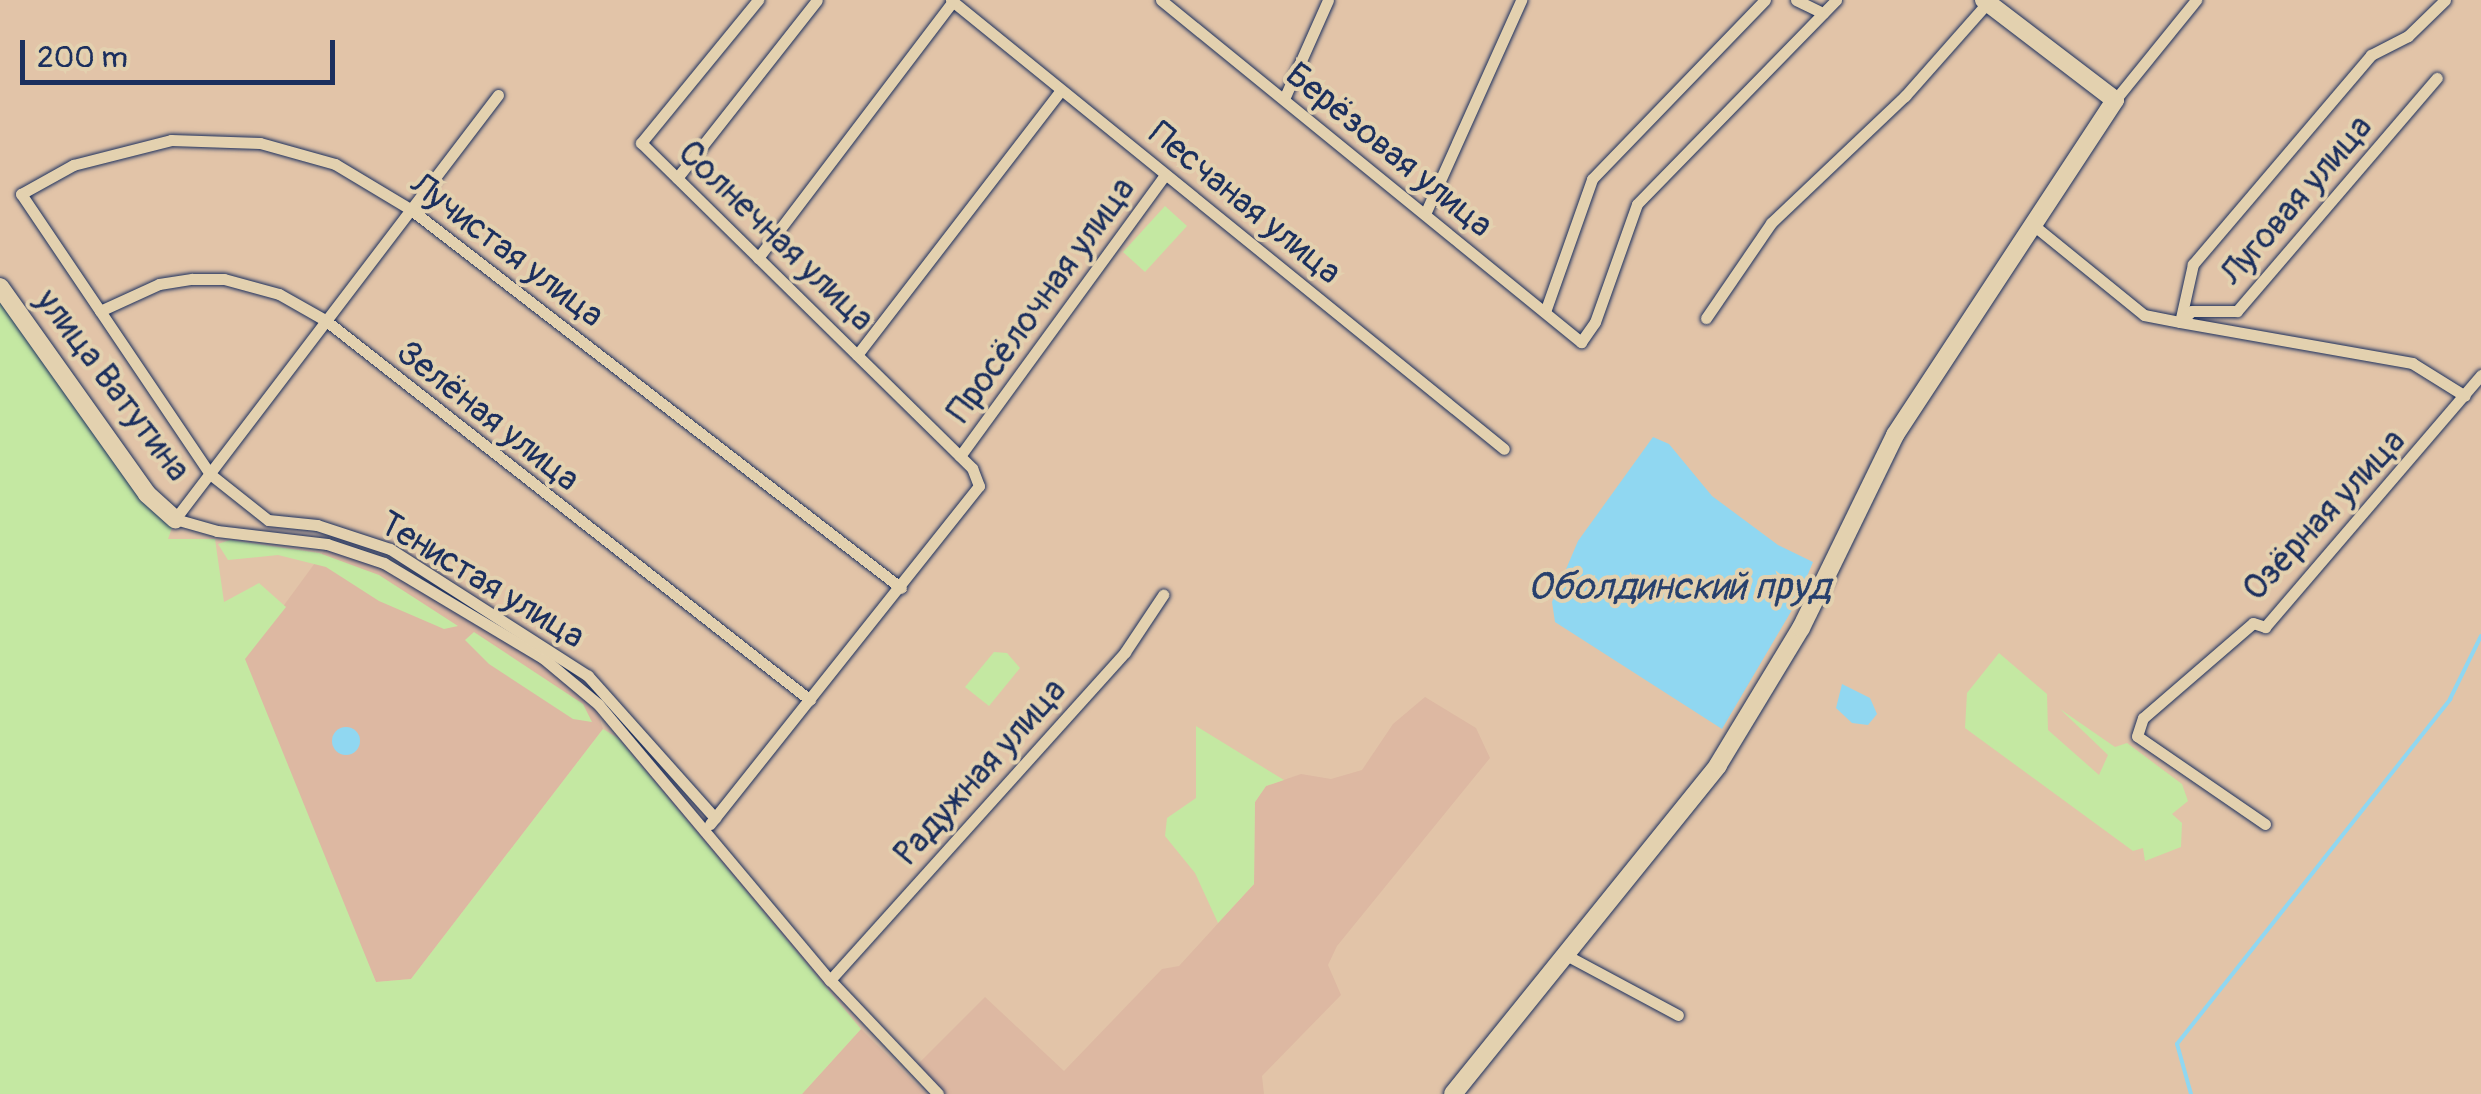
<!DOCTYPE html>
<meta charset="utf-8">
<style>
body{margin:0}
#map{position:relative;width:2481px;height:1094px;overflow:hidden;background:#e2c4a8;font-family:Pangolin,sans-serif}
div>[style]{position:absolute}
[style*='--x']{left:calc(var(--x)*1px);top:calc(var(--y)*1px);width:calc(var(--w)*1px);rotate:calc(var(--a)*1deg)}
.built>*{inset:0;background:#ddb8a2}
.green>*{inset:0;background:#c4e8a2}
.water>*{inset:0;background:#90d7f1}
.round{border-radius:50%}
.stream>*{height:4px;margin:-2px;padding:0 2px;transform-origin:2px;border-radius:2px;background:#90d7f1}
.roads{filter:drop-shadow(0 0 2px #1b2f5e) drop-shadow(0 0 2px #1b2f5e)}
.street>*{height:11px;margin:-5.5px;padding:0 5.5px;transform-origin:5.5px;border-radius:5.5px;background:#e3d1af}
.secondary>*{height:18px;margin:-9px;padding:0 9px;transform-origin:9px;border-radius:9px;background:#e3d1af}
span{translate:-50% -50%;white-space:nowrap;text-align:center;line-height:1.15;-webkit-text-stroke:8px #e3d1af;paint-order:stroke}
.street-label{font-size:35px;color:#1b2f5e}
.water-label{font-size:38px;color:#27406d;font-style:italic}
.scale{position:absolute;left:20px;top:40px;width:315px;height:45px;box-sizing:border-box;border:5px solid #1b2f5e;border-top:0;padding-left:12px;font-size:30px;line-height:35px;white-space:nowrap;color:#1b2f5e;-webkit-text-stroke:8px #e3d1af;paint-order:stroke}
</style>
<div id="map">
<div class="built">
<i style="clip-path:polygon(326px 548px,383px 568px,540px 663px,596px 707px,603px 729px,411px 979px,376px 982px,240px 665px)"></i>
<i style="clip-path:polygon(1425px 697px,1476px 728px,1490px 758px,1337px 946px,1328px 965px,1341px 995px,1262px 1076px,1264px 1094px,938px 1094px,913px 1069px,985px 997px,1064px 1071px,1162px 969px,1179px 966px,1254px 884px,1255px 802px,1266px 786px,1301px 774px,1331px 779px,1362px 770px,1393px 724px)"></i>
<i style="clip-path:polygon(861px 1029px,926px 1094px,802px 1094px)"></i>
</div>
<div class="green">
<i style="clip-path:polygon(1165px 206px,1187px 226px,1145px 272px,1123px 252px)"></i>
<i style="clip-path:polygon(0 287px,175px 519px,168px 539px,215px 539px,224px 602px,259px 583px,286px 607px,245px 659px,376px 982px,411px 979px,603px 729px,618px 738px,861px 1029px,802px 1094px,0 1094px)"></i>
<i style="clip-path:polygon(230px 540px,319px 553px,379px 575px,458px 626px,444px 629px,379px 601px,326px 567px,278px 555px,228px 560px,218px 544px)"></i>
<i style="clip-path:polygon(474px 632px,583px 704px,592px 722px,573px 719px,489px 664px,465px 640px)"></i>
<i style="clip-path:polygon(994px 652px,1007px 653px,1020px 668px,989px 706px,965px 687px)"></i>
<i style="clip-path:polygon(1999px 653px,2047px 694px,2048px 730px,2099px 775px,2108px 755px,2060px 709px,2115px 747px,2127px 743px,2182px 784px,2188px 801px,2172px 814px,2182px 823px,2181px 847px,2145px 861px,2143px 848px,2133px 851px,1965px 728px,1967px 693px)"></i>
<i style="clip-path:polygon(1196px 726px,1284px 780px,1266px 786px,1255px 802px,1254px 884px,1218px 923px,1195px 873px,1165px 836px,1167px 818px,1196px 798px)"></i>
</div>
<div class="water">
<i style="clip-path:polygon(1653px 437px,1669px 444px,1712px 496px,1778px 545px,1813px 562px,1796px 603px,1722px 729px,1555px 622px,1552px 602px,1578px 541px)"></i>
<i style="clip-path:polygon(1842px 684px,1870px 698px,1877px 714px,1868px 725px,1852px 723px,1836px 708px)"></i>
<i class="round" style="left:332px;top:727px;width:28px;height:28px"></i>
</div>
<div class="stream">
<i style="--x:2191;--y:1094;--w:52;--a:-105.6"></i>
<i style="--x:2177;--y:1044;--w:440;--a:-51.6"></i>
<i style="--x:2450;--y:699;--w:70;--a:-63.8"></i>
</div>
<div class="roads">
<div class="street">
<i style="--x:951;--y:0;--w:712;--a:39.07"></i>
<i style="--x:1161;--y:0;--w:542;--a:39.16"></i>
<i style="--x:1581;--y:342;--w:24;--a:-55"></i>
<i style="--x:1595;--y:322;--w:125;--a:-70.4"></i>
<i style="--x:1637;--y:204;--w:285;--a:-45.7"></i>
<i style="--x:1796;--y:0;--w:30;--a:26"></i>
<i style="--x:2445;--y:0;--w:52;--a:135.8"></i>
<i style="--x:2408;--y:36;--w:42;--a:152.8"></i>
<i style="--x:2371;--y:55;--w:275;--a:130.4"></i>
<i style="--x:2193;--y:264;--w:59;--a:102.6"></i>
<i style="--x:2180;--y:322;--w:236;--a:10"></i>
<i style="--x:2412;--y:363;--w:62;--a:31.9"></i>
<i style="--x:498;--y:95;--w:533;--a:127.3"></i>
<i style="--x:175;--y:519;--w:44;--a:15.9"></i>
<i style="--x:217;--y:531;--w:111;--a:6.7"></i>
<i style="--x:327;--y:544;--w:60;--a:18.4"></i>
<i style="--x:384;--y:563;--w:185;--a:30.9"></i>
<i style="--x:543;--y:658;--w:72;--a:39.9"></i>
<i style="--x:598;--y:704;--w:361;--a:50"></i>
<i style="--x:830;--y:980;--w:157;--a:46.5"></i>
<i style="--x:1284;--y:99;--w:108;--a:-66"></i>
<i style="--x:2115;--y:100;--w:129;--a:-51"></i>
<i style="--x:677;--y:178;--w:226;--a:-51.8"></i>
<i style="--x:1425;--y:214;--w:235;--a:-65.8"></i>
<i style="--x:2032;--y:224;--w:144;--a:39.1"></i>
<i style="--x:2144;--y:315;--w:37;--a:11"></i>
<i style="--x:2180;--y:322;--w:16;--a:-43"></i>
<i style="--x:2192;--y:311;--w:45;--a:0"></i>
<i style="--x:2237;--y:311;--w:307;--a:-49.4"></i>
<i style="--x:758;--y:258;--w:323;--a:-52.8"></i>
<i style="--x:100;--y:311;--w:65;--a:-24.6"></i>
<i style="--x:159;--y:284;--w:33;--a:-9"></i>
<i style="--x:192;--y:279;--w:32;--a:0"></i>
<i style="--x:224;--y:279;--w:57;--a:15.3"></i>
<i style="--x:279;--y:294;--w:53;--a:29.5"></i>
<i style="--x:325;--y:320;--w:616;--a:38.08"></i>
<i style="--x:1545;--y:312;--w:141;--a:-70.5"></i>
<i style="--x:1592;--y:179;--w:249;--a:-46"></i>
<i style="--x:1706;--y:318;--w:115;--a:-55.6"></i>
<i style="--x:1771;--y:223;--w:185;--a:-43.5"></i>
<i style="--x:1905;--y:96;--w:128;--a:-48.5"></i>
<i style="--x:857;--y:355;--w:334;--a:-52.4"></i>
<i style="--x:960;--y:456;--w:348;--a:-53.9"></i>
<i style="--x:715;--y:818;--w:191;--a:-131.8"></i>
<i style="--x:588;--y:676;--w:235;--a:-147.3"></i>
<i style="--x:390;--y:549;--w:77;--a:-161.8"></i>
<i style="--x:317;--y:525;--w:49;--a:-174.2"></i>
<i style="--x:268;--y:520;--w:74;--a:-141.6"></i>
<i style="--x:210;--y:474;--w:338;--a:-124"></i>
<i style="--x:21;--y:194;--w:60;--a:-29.1"></i>
<i style="--x:73;--y:165;--w:101;--a:-14.3"></i>
<i style="--x:171;--y:140;--w:89;--a:1.9"></i>
<i style="--x:260;--y:143;--w:78;--a:15.6"></i>
<i style="--x:335;--y:164;--w:87;--a:31"></i>
<i style="--x:410;--y:209;--w:620;--a:37.66"></i>
<i style="--x:710;--y:824;--w:432;--a:-51.5"></i>
<i style="--x:979;--y:486;--w:19;--a:-111"></i>
<i style="--x:972;--y:468;--w:464;--a:-135.5"></i>
<i style="--x:641;--y:143;--w:185;--a:-50.7"></i>
<i style="--x:2265;--y:824;--w:155;--a:-145.5"></i>
<i style="--x:2137;--y:736;--w:19;--a:-72"></i>
<i style="--x:2143;--y:718;--w:145;--a:-40.8"></i>
<i style="--x:2253;--y:623;--w:13;--a:18"></i>
<i style="--x:2265;--y:627;--w:332;--a:-49.4"></i>
<i style="--x:1566;--y:955;--w:127;--a:28.2"></i>
<i style="--x:830;--y:980;--w:441;--a:-48"></i>
<i style="--x:1125;--y:652;--w:69;--a:-56.3"></i>
</div>
<div class="secondary">
<i style="--x:0;--y:287;--w:254;--a:54.6"></i>
<i style="--x:147;--y:494;--w:38;--a:42"></i>
<i style="--x:1453;--y:1094;--w:422;--a:-51.1"></i>
<i style="--x:1718;--y:765;--w:160;--a:-58.8"></i>
<i style="--x:1801;--y:628;--w:215;--a:-64"></i>
<i style="--x:1895;--y:435;--w:401;--a:-56.7"></i>
<i style="--x:2115;--y:100;--w:165;--a:-142.6"></i>
</div>
</div>
<div class="street-label">
<span style="left:1389px;top:150px;rotate:39deg">Берёзовая улица</span>
<span style="left:2296px;top:200px;rotate:-49deg">Луговая улица</span>
<span style="left:1245px;top:203px;rotate:39deg">Песчаная улица</span>
<span style="left:776px;top:236px;rotate:44deg">Солнечная улица</span>
<span style="left:507px;top:250px;rotate:37deg">Лучистая улица</span>
<span style="left:1041px;top:300px;rotate:-54deg">Просёлочная улица</span>
<span style="left:113px;top:385px;rotate:53deg">улица Ватутина</span>
<span style="left:488px;top:416px;rotate:38deg">Зелёная улица</span>
<span style="left:2324px;top:515px;rotate:-47deg">Озёрная улица</span>
<span style="left:482px;top:580px;rotate:31deg">Тенистая улица</span>
<span style="left:980px;top:772px;rotate:-48deg">Радужная улица</span>
</div>
<div class="water-label">
<span style="left:1679px;top:588px">Оболдинский пруд</span>
</div>
<div class="scale">200 m</div>
</div>
